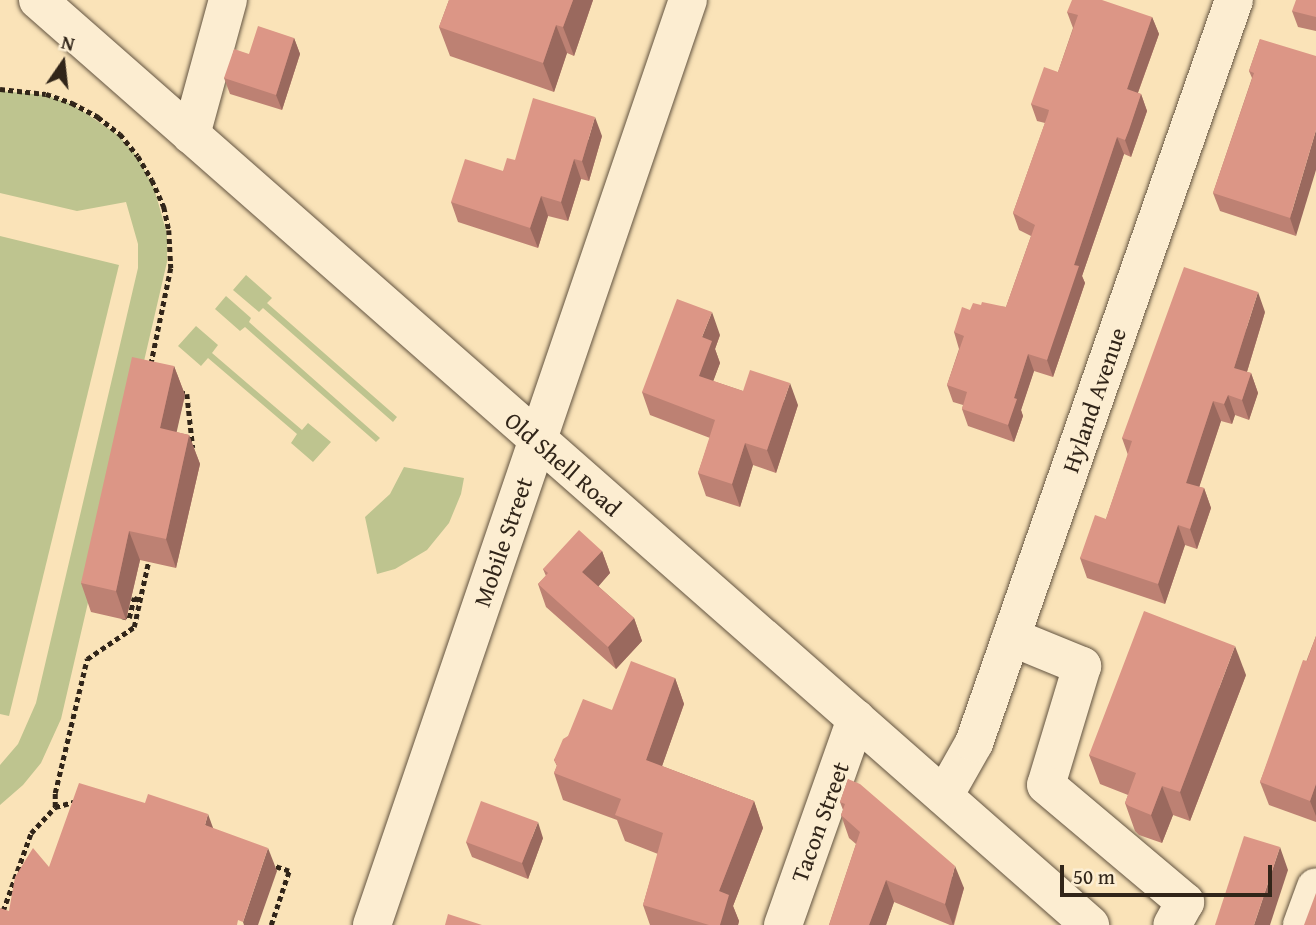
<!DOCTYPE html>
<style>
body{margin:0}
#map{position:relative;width:1316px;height:925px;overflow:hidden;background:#fae3b8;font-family:"Gentium Book Plus",serif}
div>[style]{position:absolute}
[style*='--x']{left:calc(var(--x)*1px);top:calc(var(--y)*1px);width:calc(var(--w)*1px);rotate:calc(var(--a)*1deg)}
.green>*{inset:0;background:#bec48f}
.path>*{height:4.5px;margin-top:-2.25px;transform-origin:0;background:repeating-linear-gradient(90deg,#312519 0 5px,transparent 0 8.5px)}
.roads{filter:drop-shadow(0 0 2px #635441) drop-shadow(0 0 2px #635441)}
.minor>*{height:38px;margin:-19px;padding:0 19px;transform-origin:19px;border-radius:19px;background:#fcedd1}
.wall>*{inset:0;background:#bd8173}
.shaded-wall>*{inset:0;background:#9a695e}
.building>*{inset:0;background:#dc9686}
span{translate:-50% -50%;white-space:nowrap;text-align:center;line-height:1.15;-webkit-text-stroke:5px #fcedd1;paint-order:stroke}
.street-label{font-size:24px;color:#312519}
.north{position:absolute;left:28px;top:28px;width:70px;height:70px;-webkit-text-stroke:5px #fcedd1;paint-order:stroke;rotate:14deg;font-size:19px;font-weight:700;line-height:28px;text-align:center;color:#312519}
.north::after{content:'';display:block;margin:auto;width:24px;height:32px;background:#312519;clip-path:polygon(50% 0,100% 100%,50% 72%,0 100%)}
.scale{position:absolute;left:1060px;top:865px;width:212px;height:32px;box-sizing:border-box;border:4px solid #312519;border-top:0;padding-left:9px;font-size:21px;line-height:24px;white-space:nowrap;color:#312519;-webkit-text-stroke:5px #fcedd1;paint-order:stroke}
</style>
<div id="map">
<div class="green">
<i style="clip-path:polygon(0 91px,45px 95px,72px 104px,118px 135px,137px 156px,154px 188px,167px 234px,167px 262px,61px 719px,41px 763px,23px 785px,0 805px,0 765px,18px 744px,36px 703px,138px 268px,138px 244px,126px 202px,77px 211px,0 193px)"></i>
<i style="clip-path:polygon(0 236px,119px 265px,9px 716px,0 714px)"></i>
<i style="clip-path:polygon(246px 275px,272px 298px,267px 303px,397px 417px,393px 422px,263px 308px,259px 312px,233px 290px)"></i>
<i style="clip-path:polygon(226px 296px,251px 318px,249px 322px,380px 438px,376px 442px,245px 327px,240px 331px,215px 309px)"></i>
<i style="clip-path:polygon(196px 326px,218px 345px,212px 353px,302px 430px,308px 423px,331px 442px,313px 462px,291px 443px,297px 434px,208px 358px,201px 366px,178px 346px)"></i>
<i style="clip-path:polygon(404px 467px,464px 478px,461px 494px,449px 523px,427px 550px,395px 569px,377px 574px,365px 517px,390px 494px)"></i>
</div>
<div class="path">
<i style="--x:0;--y:89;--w:46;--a:6.2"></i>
<i style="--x:46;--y:94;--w:28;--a:19"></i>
<i style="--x:72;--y:103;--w:30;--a:28"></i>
<i style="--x:98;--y:117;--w:28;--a:38"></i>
<i style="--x:120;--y:134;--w:28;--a:51"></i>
<i style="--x:138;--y:156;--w:28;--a:60"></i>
<i style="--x:152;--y:180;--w:30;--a:66"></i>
<i style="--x:164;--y:207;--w:24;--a:78"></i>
<i style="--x:169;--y:230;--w:38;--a:87"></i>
<i style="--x:171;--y:268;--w:99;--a:101.7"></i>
<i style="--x:180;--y:392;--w:7;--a:16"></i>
<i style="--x:187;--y:394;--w:54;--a:83.7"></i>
<i style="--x:122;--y:616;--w:7;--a:16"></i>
<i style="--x:129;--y:618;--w:21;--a:-76"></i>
<i style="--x:134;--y:598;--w:6;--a:18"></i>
<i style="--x:55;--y:807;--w:14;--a:-90"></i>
<i style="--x:55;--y:793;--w:138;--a:-76.6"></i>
<i style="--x:87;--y:659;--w:57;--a:-34.2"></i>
<i style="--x:134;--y:627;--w:70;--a:-77.6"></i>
<i style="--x:0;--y:919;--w:91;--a:-70.2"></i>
<i style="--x:31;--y:833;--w:35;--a:-47"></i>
<i style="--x:55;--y:807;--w:23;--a:-15"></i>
<i style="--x:271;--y:925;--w:57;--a:-71.6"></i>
<i style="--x:289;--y:871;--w:19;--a:-162"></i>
</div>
<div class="roads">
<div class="minor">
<i style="--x:38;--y:0;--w:1401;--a:41.32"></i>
<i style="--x:191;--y:135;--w:140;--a:-74.7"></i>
<i style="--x:1011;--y:637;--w:77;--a:22.2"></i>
<i style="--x:1082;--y:666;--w:124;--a:106.8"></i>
<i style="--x:1046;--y:785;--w:182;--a:40.1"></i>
<i style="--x:1185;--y:902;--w:26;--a:119"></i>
<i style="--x:944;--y:796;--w:61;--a:-60.5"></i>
<i style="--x:974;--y:743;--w:787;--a:-70.71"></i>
<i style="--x:372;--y:925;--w:977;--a:-71.14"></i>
<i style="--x:783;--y:925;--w:219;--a:-70.5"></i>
<i style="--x:1302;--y:925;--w:40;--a:-69.8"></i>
</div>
</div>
<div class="wall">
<i style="clip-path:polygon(449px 0,593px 0,574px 56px,567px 53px,554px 92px,450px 56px,439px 27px)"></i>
<i style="clip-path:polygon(1316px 0,1316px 31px,1298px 27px,1292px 11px)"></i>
<i style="clip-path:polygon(1067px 12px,1152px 17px,1159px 34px,1138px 93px,1141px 94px,1147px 111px,1131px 157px,1124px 154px,1082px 276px,1085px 283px,1053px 377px,1034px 371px,1021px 410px,1023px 416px,1014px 442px,968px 426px,962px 409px,963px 405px,953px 402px,947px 385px,959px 349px,954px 332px,970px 310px,981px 305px,1006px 307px,1031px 236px,1019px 230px,1013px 213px,1045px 123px,1037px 121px,1031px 104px,1058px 72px,1073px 28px)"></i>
<i style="clip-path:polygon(294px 38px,300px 54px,282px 110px,230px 94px,224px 78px,249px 54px)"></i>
<i style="clip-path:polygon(1260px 39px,1296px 236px,1220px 211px,1213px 193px,1252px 78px,1249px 71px)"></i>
<i style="clip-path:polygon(602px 136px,589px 181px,581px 179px,568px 221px,548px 216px,538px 248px,458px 222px,451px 202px,503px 171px,515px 160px)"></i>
<i style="clip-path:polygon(1265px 312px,1247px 372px,1251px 373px,1258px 393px,1249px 420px,1235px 415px,1232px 424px,1221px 421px,1199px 487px,1204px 488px,1211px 508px,1197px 549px,1185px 545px,1165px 604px,1087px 578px,1080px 558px,1106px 519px,1128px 455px,1122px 438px)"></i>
<i style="clip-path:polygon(720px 335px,715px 349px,720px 363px,713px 381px,743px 391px,798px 405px,776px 473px,753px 465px,740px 507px,706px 496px,698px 473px,710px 438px,650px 415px,642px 392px)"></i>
<i style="clip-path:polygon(174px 366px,185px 395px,176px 432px,189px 435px,200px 464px,176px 568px,140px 560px,126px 620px,91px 612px,81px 583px)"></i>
<i style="clip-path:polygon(602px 551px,610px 573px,598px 586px,634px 618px,642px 641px,616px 669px,546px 607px,538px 584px,546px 576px,543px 569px)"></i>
<i style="clip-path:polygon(1316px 636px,1316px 822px,1269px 805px,1260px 782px)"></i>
<i style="clip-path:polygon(1246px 675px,1190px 821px,1173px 815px,1162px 843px,1139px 835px,1135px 831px,1125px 803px,1128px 795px,1100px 784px,1089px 755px)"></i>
<i style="clip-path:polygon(675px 678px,684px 704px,662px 766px,754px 801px,763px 828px,733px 906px,739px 921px,738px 925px,650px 925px,643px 905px,658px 854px,625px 841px,617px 820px,563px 800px,554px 773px,557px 766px,554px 760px,568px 736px,612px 710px)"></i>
<i style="clip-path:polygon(848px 779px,964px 888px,954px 925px,950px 925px,894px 902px,886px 925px,829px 925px,856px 844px,849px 838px,841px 815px,843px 810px,840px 802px)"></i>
<i style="clip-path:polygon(543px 838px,528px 879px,472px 857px,466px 842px)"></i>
</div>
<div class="shaded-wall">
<i style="clip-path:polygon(573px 0,593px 0,574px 56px,563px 27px)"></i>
<i style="clip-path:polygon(1152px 17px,1159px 34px,1133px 106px,1127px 89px)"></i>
<i style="clip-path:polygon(556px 25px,567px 53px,554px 92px,543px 63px)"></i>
<i style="clip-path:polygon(294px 38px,300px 54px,282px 110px,276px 95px)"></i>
<i style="clip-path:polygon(1141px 94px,1147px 111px,1131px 157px,1125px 140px)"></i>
<i style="clip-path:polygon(595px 117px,602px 136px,589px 181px,582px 161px)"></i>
<i style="clip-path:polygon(1316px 130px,1316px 170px,1296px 236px,1290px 218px)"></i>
<i style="clip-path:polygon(1117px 137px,1124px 154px,1082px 276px,1085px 283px,1053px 377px,1047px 360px,1074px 265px)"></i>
<i style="clip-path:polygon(574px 159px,581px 179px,568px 221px,561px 202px)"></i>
<i style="clip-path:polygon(541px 196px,548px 216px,538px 248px,530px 228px)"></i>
<i style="clip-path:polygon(1258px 292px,1265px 312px,1242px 388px,1234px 368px)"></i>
<i style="clip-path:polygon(712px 312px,720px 335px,715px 349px,720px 363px,707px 398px,699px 376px,702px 337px)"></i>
<i style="clip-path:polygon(1028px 354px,1034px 371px,1021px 410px,1023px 416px,1014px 442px,1008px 425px,1014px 398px)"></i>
<i style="clip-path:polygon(174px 366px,185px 395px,171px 457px,160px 428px)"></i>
<i style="clip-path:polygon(1251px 373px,1258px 393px,1249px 420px,1242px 400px)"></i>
<i style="clip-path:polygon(790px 383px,798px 405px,776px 473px,767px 450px)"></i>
<i style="clip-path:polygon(1228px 395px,1235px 415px,1232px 424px,1224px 404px)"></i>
<i style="clip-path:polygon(1213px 401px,1221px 421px,1194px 503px,1186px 483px)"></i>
<i style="clip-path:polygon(189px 435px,200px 464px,176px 568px,166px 539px)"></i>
<i style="clip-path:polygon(745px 443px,753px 465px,740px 507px,732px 484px)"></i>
<i style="clip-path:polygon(1204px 488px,1211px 508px,1197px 549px,1190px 529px)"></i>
<i style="clip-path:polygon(1178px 525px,1185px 545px,1165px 604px,1158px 584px)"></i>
<i style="clip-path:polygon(129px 531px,140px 560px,126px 620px,116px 591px)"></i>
<i style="clip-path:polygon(602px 551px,610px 573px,591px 595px,582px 572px)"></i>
<i style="clip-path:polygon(634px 618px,642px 641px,616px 669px,608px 647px)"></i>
<i style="clip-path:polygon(1235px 646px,1246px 675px,1190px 821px,1180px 792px)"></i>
<i style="clip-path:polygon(675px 678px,684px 704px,655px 786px,646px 760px)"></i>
<i style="clip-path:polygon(1316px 784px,1316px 816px,1310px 801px)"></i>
<i style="clip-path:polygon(1162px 786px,1173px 815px,1162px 843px,1151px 815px)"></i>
<i style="clip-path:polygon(754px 801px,763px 828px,733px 906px,739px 921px,738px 925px,720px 925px,719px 891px)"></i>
<i style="clip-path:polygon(208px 814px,216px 836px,205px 825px)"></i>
<i style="clip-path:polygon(538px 822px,543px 838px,528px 879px,522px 863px)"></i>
<i style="clip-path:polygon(1280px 847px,1288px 870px,1270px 925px,1254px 925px)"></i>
<i style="clip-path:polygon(268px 848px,277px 871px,258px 925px,244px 925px,243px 922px)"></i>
<i style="clip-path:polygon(955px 866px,964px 888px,953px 925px,945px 904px)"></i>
<i style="clip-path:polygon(886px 880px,894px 902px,886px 925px,869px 925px)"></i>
</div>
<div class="building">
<i style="clip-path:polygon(449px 0,573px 0,563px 27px,556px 25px,543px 63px,439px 27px)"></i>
<i style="clip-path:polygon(1072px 0,1102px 0,1152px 17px,1127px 89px,1141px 94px,1129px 130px,1125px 140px,1117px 137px,1074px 265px,1079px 266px,1047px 360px,1028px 354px,1014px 398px,1017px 399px,1008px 425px,962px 409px,967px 392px,947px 385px,964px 336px,954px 332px,962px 307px,970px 310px,973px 303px,981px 305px,982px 302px,1006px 307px,1035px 225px,1013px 213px,1048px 114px,1049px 110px,1031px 104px,1044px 67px,1058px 72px,1078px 15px,1067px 12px)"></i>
<i style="clip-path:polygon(1296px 0,1316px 0,1316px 17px,1292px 11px)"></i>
<i style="clip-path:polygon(258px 26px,294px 38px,276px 95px,224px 78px,234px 49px,249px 54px)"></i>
<i style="clip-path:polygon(1260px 39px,1316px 56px,1316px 130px,1290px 218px,1213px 193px,1254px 73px,1249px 71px)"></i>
<i style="clip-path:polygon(533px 98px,595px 117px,582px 161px,574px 159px,561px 202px,541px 196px,530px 228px,451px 202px,465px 159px,503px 171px,507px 158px,515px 160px)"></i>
<i style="clip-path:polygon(1184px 267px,1258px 292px,1234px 368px,1251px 373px,1242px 400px,1228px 395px,1224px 404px,1213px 401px,1186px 483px,1204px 488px,1190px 529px,1178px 525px,1158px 584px,1080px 558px,1095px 515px,1106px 519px,1132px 441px,1122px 438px)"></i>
<i style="clip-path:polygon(677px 299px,712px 312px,702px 337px,712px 341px,699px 376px,743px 391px,750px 370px,790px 383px,767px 450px,745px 443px,732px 484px,698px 473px,715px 420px,642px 392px)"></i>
<i style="clip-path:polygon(132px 357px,174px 366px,160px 428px,189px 435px,166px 539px,129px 531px,116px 591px,81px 583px)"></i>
<i style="clip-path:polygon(579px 530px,602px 551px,582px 572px,634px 618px,608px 647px,538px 584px,548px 573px,543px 569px)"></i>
<i style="clip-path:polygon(1144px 611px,1235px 646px,1180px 792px,1162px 786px,1151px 815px,1129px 806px,1125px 803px,1136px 773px,1089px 755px)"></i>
<i style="clip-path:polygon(1316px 636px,1316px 784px,1310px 801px,1260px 782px,1303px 660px,1307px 661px)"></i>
<i style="clip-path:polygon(631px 661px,675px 678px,646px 760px,754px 801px,719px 891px,729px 895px,720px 925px,709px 925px,643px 905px,663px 833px,615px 815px,621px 799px,554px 773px,557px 765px,554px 760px,563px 739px,568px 736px,583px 699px,612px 710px)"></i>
<i style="clip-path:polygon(848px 779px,860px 784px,955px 866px,945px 904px,886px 880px,869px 925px,829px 925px,860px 832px,841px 815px,845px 804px,840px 802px)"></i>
<i style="clip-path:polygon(79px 783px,145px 803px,148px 794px,208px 814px,205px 825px,268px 848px,243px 922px,238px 920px,237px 925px,0 925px,0 908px,9px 911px,15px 877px,33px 848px,49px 867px)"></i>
<i style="clip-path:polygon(481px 801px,538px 822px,522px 863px,466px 842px)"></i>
<i style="clip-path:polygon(1244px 836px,1280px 847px,1254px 925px,1215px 925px)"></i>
<i style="clip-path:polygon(1316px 893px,1316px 925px,1304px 925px)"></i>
<i style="clip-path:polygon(448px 914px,482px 925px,445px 925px)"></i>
</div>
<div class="street-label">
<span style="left:1094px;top:400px;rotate:-71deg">Hyland Avenue</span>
<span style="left:563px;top:464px;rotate:41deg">Old Shell Road</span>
<span style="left:503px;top:542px;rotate:-71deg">Mobile Street</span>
<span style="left:820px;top:822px;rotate:-70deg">Tacon Street</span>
</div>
<div class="north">N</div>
<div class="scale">50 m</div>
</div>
